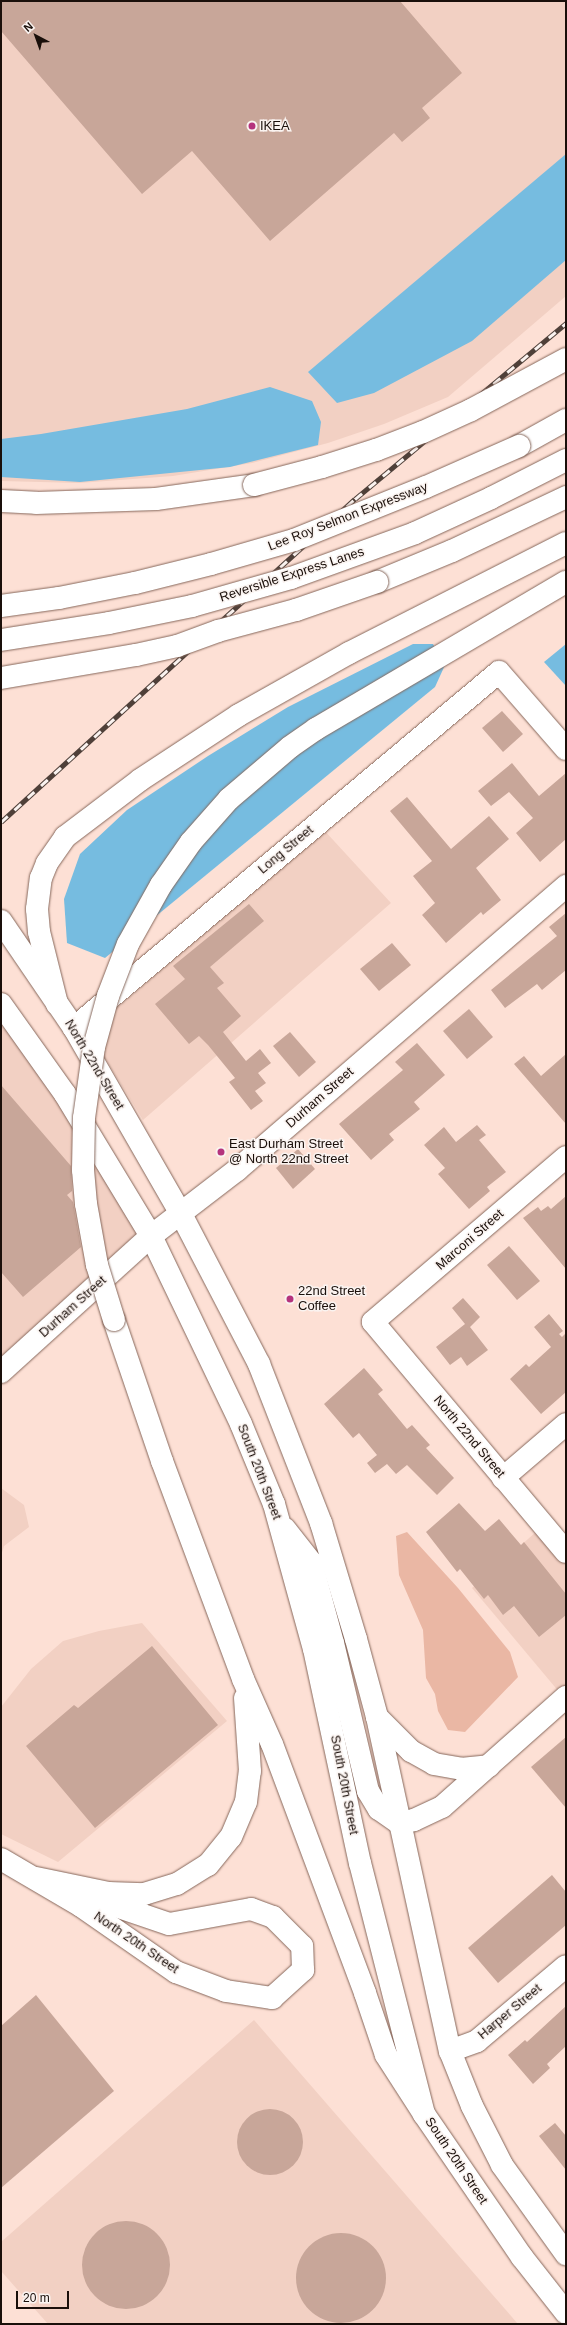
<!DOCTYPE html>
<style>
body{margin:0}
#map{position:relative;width:567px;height:2325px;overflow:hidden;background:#fde0d5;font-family:Helvetica,sans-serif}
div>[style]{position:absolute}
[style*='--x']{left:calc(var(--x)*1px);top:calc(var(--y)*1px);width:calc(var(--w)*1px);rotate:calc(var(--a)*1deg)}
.built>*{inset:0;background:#f2d0c3}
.green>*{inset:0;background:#eab7a4}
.water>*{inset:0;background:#76bce0}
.building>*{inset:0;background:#c8a699}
.round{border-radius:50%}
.roads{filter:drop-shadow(0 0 1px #86675b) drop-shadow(0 0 1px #86675b)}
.minor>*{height:22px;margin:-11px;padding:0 11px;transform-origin:11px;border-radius:11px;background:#fff}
.major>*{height:22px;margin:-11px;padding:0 11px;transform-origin:11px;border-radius:11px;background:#fff}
.highway>*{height:22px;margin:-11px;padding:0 11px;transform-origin:11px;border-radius:11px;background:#fff}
.rail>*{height:4.5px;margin-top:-2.25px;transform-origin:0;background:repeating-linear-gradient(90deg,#faf3f0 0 9px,#4f4039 0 18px);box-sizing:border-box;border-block:1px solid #4f4039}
.bridges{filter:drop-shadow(0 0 1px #86675b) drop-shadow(0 0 1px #86675b)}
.highway-bridge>*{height:22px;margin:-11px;padding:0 11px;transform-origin:11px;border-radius:11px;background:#fff}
.dots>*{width:11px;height:11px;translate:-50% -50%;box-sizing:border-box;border:2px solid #faf3f0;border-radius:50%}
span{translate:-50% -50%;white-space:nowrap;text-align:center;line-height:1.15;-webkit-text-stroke:3px #faf3f0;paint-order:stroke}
.poi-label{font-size:13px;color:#1a0f0a}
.left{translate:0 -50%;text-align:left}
.street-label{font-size:13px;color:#1a0f0a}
.frame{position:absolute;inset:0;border:2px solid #1a0f0a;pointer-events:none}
.north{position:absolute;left:16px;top:16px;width:40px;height:40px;-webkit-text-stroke:3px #faf3f0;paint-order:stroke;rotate:319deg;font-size:11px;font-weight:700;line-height:16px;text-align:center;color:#1a0f0a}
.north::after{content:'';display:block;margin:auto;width:14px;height:18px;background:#1a0f0a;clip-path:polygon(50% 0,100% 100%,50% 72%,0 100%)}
.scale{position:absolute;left:16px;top:2291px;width:53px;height:18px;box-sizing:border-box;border:2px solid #1a0f0a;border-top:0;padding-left:5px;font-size:12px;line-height:14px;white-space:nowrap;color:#1a0f0a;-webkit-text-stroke:3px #faf3f0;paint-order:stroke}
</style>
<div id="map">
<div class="built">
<i style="clip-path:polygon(1px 1px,566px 1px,566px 296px,448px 397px,384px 424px,328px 443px,252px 463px,173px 476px,79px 483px,1px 481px)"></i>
<i style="clip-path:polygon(323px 829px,391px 903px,143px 1120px,89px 1032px,281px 868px)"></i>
<i style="clip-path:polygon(1px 1007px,150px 1246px,1px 1376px)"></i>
<i style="clip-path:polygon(1px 1488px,24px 1505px,29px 1527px,4px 1546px,1px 1556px)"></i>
<i style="clip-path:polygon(544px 1525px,566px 1550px,565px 1699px,472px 1588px)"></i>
<i style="clip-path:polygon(142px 1623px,227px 1721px,58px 1862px,1px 1834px,1px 1707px,31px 1669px,63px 1641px,99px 1631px)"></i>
<i style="clip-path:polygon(254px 2020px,518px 2324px,48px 2324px,1px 2271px,1px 2242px)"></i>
</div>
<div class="green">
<i style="clip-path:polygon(407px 1532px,458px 1588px,510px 1652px,518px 1677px,465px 1732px,448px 1730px,438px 1711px,435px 1694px,426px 1678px,423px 1630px,399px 1575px,396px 1536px)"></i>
</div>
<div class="water">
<i style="clip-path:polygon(566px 154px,566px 260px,472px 341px,374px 393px,337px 403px,308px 372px)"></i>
<i style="clip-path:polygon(270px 387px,312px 401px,321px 422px,318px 445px,230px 467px,80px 482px,1px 477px,1px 439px,41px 434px,187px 409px)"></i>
<i style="clip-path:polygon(413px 644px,433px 644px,445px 665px,435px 687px,105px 958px,67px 943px,64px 899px,80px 854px,127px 810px,208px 756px,288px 707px)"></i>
<i style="clip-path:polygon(566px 644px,566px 686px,544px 662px)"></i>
</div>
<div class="building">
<i style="clip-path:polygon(1px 1px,400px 1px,462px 73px,422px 108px,430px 118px,402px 142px,394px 133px,270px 241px,192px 151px,142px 194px,1px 31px)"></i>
<i style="clip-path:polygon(502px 711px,523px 734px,503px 752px,482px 728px)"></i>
<i style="clip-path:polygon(512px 763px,539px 796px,566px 773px,566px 839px,540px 862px,516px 833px,533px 818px,509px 792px,491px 806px,478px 791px)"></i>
<i style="clip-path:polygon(407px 797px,451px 849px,489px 816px,509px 839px,476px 868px,501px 900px,483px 915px,481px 912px,446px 943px,422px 915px,435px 903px,413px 876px,432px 861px,390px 811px)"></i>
<i style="clip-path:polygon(249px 904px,264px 921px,210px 967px,224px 983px,217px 988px,241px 1016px,223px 1032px,246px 1061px,260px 1049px,271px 1063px,258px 1073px,266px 1083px,255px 1091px,263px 1101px,251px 1110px,229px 1082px,235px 1078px,208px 1045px,199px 1036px,189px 1044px,155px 1004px,185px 979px,173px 966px)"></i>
<i style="clip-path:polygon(566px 913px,566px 970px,542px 990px,537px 984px,505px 1008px,491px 990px,557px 936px,549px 927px)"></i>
<i style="clip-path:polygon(392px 943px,411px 965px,379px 991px,360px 969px)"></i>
<i style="clip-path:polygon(469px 1009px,493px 1037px,467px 1059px,443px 1031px)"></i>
<i style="clip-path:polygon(290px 1032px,316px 1062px,299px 1077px,273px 1046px)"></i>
<i style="clip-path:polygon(417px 1043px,445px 1075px,414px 1102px,420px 1109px,389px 1134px,394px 1140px,371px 1160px,339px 1124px,403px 1070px,395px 1062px)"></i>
<i style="clip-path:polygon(566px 1054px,566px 1124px,514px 1064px,524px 1056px,541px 1076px)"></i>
<i style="clip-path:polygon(1px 1085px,71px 1166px,72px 1191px,67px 1195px,73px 1202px,81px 1247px,23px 1297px,1px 1272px)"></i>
<i style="clip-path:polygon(477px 1125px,486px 1135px,479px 1140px,506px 1172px,487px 1187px,490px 1191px,469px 1209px,438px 1174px,445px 1168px,424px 1145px,444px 1127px,456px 1142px)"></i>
<i style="clip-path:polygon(298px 1149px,315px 1169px,293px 1189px,276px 1168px)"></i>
<i style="clip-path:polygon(566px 1196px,566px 1269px,523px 1218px,538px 1207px,541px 1211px,548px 1206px,551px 1209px)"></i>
<i style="clip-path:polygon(509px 1246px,540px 1281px,517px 1300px,487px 1265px)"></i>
<i style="clip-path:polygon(463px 1298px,480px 1317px,470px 1327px,488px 1350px,467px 1366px,461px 1357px,450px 1365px,436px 1347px,465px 1324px,452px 1308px)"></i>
<i style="clip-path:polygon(549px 1314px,563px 1331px,559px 1334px,562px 1337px,566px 1333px,566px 1392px,541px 1414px,510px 1379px,526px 1364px,529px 1367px,551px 1347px,534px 1327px)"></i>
<i style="clip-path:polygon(364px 1368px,383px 1390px,378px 1394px,407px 1429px,412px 1425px,430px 1445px,426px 1448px,454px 1478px,437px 1495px,407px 1465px,396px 1474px,387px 1464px,375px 1473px,367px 1463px,377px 1455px,359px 1433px,353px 1438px,324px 1404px)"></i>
<i style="clip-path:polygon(459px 1503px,485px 1531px,499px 1519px,521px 1545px,524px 1542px,566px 1594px,566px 1615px,539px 1637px,514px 1606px,503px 1615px,488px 1595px,484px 1599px,460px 1569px,457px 1572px,426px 1532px)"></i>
<i style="clip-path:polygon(152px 1646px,218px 1725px,95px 1828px,26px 1746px,74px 1705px,78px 1708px)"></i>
<i style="clip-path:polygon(566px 1737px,566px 1808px,531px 1767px)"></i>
<i style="clip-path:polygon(552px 1875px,566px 1892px,566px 1925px,498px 1983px,468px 1948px)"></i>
<i style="clip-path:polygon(36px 1995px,114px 2091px,1px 2188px,1px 2026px)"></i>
<i style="clip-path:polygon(566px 2006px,566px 2046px,547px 2064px,550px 2068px,533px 2084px,508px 2055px,525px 2040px,527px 2042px)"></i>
<i class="round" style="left:237px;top:2109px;width:66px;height:66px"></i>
<i style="clip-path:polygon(555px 2123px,566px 2136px,566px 2170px,539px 2136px)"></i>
<i class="round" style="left:82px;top:2221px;width:88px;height:88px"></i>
<i class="round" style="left:296px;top:2233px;width:90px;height:90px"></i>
</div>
<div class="roads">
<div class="minor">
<i style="--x:74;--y:1028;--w:554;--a:-39.95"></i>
<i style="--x:499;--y:672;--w:102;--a:49"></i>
<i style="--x:566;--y:1157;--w:254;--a:139.5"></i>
<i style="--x:373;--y:1322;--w:300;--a:50"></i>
<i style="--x:1;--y:1372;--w:202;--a:-42.2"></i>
<i style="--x:151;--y:1236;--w:108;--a:-37.5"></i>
<i style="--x:237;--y:1170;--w:435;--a:-40.8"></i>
<i style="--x:503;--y:1478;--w:83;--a:-40.6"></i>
<i style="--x:377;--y:1717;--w:48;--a:45"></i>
<i style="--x:411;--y:1751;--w:26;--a:29"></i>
<i style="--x:434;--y:1764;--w:27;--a:10"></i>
<i style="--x:461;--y:1769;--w:28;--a:-6"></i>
<i style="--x:399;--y:1823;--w:15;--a:-11"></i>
<i style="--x:414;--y:1820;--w:31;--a:-25"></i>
<i style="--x:442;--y:1807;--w:166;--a:-41.6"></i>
<i style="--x:1;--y:1859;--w:93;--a:30.4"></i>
<i style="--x:81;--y:1906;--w:116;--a:34.8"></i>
<i style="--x:176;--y:1972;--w:53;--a:20.8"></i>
<i style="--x:226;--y:1991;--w:47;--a:8.7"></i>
<i style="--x:272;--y:1998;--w:42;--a:-42.1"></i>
<i style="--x:303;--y:1970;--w:24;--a:-92"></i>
<i style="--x:302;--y:1946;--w:41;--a:-135"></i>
<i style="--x:273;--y:1917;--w:23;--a:-160"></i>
<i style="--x:251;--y:1909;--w:83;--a:169.6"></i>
<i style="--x:169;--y:1924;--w:90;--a:-161.2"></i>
<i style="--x:450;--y:2051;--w:29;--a:-20"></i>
<i style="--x:477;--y:2041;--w:116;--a:-40.1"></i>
</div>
<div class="major">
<i style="--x:1;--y:921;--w:130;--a:55.7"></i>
<i style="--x:74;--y:1028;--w:215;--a:60.1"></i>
<i style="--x:181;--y:1214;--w:169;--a:62.5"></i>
<i style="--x:259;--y:1364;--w:171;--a:68.7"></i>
<i style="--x:321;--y:1523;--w:121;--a:73.2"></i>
<i style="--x:356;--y:1639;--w:81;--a:74.9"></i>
<i style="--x:377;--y:1717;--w:342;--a:77.7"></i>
<i style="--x:450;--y:2051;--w:59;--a:68.2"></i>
<i style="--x:472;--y:2106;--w:66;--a:63"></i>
<i style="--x:502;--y:2165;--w:110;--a:54.3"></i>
<i style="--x:1;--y:1004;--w:110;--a:54.6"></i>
<i style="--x:65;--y:1094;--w:166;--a:58.8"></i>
<i style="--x:151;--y:1236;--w:208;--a:64.4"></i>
<i style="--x:241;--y:1424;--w:87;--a:67.6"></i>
<i style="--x:274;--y:1504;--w:150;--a:74.6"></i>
<i style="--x:314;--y:1649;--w:219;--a:77.9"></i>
<i style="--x:360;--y:1863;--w:259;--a:75.7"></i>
<i style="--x:424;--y:2114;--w:173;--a:55.6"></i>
<i style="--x:522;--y:2257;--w:71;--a:51.8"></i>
<i style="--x:285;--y:1529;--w:42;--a:51.8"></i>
<i style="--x:311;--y:1562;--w:84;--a:74.8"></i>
<i style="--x:333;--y:1643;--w:152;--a:76.7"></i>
<i style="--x:368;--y:1791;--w:21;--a:59"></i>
<i style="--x:379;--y:1809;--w:24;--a:35"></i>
</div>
<div class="highway">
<i style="--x:519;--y:446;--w:54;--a:-29"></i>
<i style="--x:1;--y:501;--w:35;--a:3"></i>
<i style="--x:36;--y:503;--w:120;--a:-1.9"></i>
<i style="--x:156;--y:499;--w:99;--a:-8.1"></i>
<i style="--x:377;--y:582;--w:81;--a:-22.5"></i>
<i style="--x:452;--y:551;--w:126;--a:-25.3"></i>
<i style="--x:57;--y:1004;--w:74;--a:-104"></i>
<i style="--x:39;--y:932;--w:23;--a:-95"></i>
<i style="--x:37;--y:909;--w:31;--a:-83"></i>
<i style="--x:41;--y:878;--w:16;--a:-68"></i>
<i style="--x:47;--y:863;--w:32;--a:-55"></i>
<i style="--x:65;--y:837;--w:94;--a:-37.2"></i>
<i style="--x:140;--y:780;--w:118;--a:-33.3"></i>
<i style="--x:239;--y:715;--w:126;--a:-29.4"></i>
<i style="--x:349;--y:653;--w:243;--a:-26.9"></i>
<i style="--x:114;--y:1320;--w:149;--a:71.2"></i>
<i style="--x:162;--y:1461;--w:233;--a:69.6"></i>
<i style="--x:243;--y:1679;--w:71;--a:66"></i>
<i style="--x:272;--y:1744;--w:266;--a:69.5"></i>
<i style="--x:365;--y:1993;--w:65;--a:71.3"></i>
<i style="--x:386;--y:2055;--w:70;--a:57.2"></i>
<i style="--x:36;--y:1878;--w:74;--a:11.8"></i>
<i style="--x:108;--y:1893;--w:36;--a:2"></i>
<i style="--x:144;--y:1894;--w:34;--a:-17"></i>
<i style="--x:177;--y:1884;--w:36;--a:-32"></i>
<i style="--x:208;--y:1865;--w:36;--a:-51"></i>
<i style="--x:231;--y:1837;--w:38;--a:-67"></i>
<i style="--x:246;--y:1802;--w:31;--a:-83"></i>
<i style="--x:250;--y:1771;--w:73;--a:-93.9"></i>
</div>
</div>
<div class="rail">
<i style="--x:1;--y:822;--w:479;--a:-42.4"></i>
<i style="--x:355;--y:499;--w:275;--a:-39.8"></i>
</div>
<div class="bridges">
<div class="highway-bridge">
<i style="--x:254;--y:485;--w:70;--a:-14.8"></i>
<i style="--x:322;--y:467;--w:57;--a:-17.5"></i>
<i style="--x:376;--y:450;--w:50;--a:-21"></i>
<i style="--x:423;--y:432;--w:53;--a:-24.6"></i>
<i style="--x:471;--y:410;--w:108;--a:-28.2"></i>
<i style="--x:1;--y:606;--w:59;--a:-7.9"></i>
<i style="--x:59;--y:598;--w:77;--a:-11.2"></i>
<i style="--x:135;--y:583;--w:78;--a:-14"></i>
<i style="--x:211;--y:564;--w:86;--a:-16.1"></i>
<i style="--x:294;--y:540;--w:142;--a:-21.9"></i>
<i style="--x:426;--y:487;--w:102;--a:-23.8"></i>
<i style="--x:1;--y:640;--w:109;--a:-8.9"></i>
<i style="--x:109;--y:623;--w:85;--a:-11.6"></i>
<i style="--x:192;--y:606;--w:103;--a:-15.8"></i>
<i style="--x:291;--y:578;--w:132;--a:-19.9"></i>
<i style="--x:415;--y:533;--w:84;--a:-24.7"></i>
<i style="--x:491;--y:498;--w:84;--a:-26.9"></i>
<i style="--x:1;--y:678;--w:137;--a:-9.7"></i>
<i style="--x:136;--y:655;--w:42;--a:-12.4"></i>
<i style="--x:177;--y:646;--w:44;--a:-20.1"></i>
<i style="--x:218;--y:631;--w:81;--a:-15.1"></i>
<i style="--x:296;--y:610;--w:86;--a:-19.1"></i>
<i style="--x:114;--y:1320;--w:58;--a:-107.2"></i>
<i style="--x:97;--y:1265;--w:62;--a:-100.2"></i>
<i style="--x:86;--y:1204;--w:34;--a:-95"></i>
<i style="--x:83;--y:1170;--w:52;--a:-88.9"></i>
<i style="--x:84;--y:1118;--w:72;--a:-82"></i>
<i style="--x:94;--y:1047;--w:53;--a:-74.6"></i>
<i style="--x:108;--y:996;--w:56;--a:-69"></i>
<i style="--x:128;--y:944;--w:68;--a:-60.8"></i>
<i style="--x:161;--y:885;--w:52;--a:-55.1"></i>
<i style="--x:191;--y:842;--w:57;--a:-48.5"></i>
<i style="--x:229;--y:799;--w:80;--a:-40.4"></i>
<i style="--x:290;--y:747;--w:32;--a:-35"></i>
<i style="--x:316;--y:729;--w:290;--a:-30.5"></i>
</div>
</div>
<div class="dots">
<i style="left:252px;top:126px;background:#b5337d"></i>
<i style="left:221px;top:1152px;background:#b5337d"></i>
<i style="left:290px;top:1299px;background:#b5337d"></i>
</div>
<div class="poi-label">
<span class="left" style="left:260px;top:126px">IKEA</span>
<span class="left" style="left:229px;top:1152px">East Durham Street<br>@ North 22nd Street</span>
<span class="left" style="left:298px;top:1299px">22nd Street<br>Coffee</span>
</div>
<div class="street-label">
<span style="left:348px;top:517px;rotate:-21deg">Lee Roy Selmon Expressway</span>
<span style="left:292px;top:575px;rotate:-18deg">Reversible Express Lanes</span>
<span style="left:286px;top:850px;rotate:-40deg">Long Street</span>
<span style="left:94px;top:1065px;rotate:59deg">North 22nd Street</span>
<span style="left:320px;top:1098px;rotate:-41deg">Durham Street</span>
<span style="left:470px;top:1240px;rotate:-41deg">Marconi Street</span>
<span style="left:73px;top:1307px;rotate:-42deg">Durham Street</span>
<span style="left:469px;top:1437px;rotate:50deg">North 22nd Street</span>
<span style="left:259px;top:1472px;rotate:69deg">South 20th Street</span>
<span style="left:344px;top:1785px;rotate:79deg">South 20th Street</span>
<span style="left:136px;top:1943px;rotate:34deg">North 20th Street</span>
<span style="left:510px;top:2012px;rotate:-40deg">Harper Street</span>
<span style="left:456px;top:2161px;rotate:56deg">South 20th Street</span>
</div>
<div class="frame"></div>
<div class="north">N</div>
<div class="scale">20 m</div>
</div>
